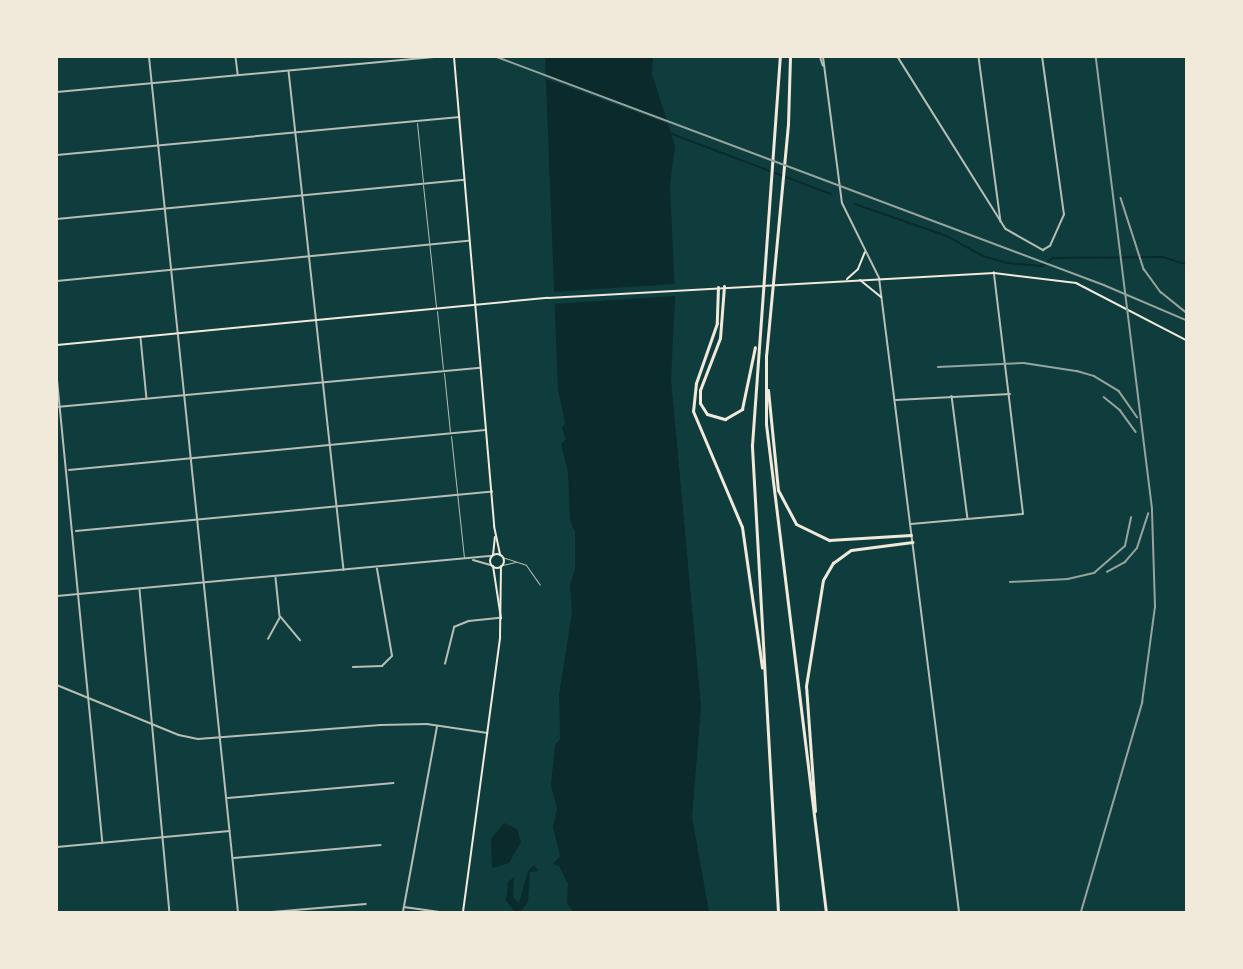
<!DOCTYPE html>
<style>
body{margin:0}
#map{position:relative;width:1243px;height:969px;overflow:hidden;background:#0f3d3e;font-family:Karla,sans-serif}
div>[style]{position:absolute}
[style*='--x']{left:calc(var(--x)*1px);top:calc(var(--y)*1px);width:calc(var(--w)*1px);rotate:calc(var(--a)*1deg)}
.water>*{inset:0;background:#0a2a2b}
.pier>*{inset:0;background:#0f3d3e}
.stream>*{height:1.5px;margin:-0.75px;padding:0 0.75px;transform-origin:0.75px;border-radius:0.75px;background:#0a2a2b}
.service>*{height:1px;margin:-0.5px;padding:0 0.5px;transform-origin:0.5px;border-radius:0.5px;background:#b8beb3}
.minor>*{height:1.5px;margin:-0.75px;padding:0 0.75px;transform-origin:0.75px;border-radius:0.75px;background:#b8beb3}
.tertiary>*{height:2px;margin:-1px;padding:0 1px;transform-origin:1px;border-radius:1px;background:#b8beb3}
.secondary>*{height:2px;margin:-1px;padding:0 1px;transform-origin:1px;border-radius:1px;background:#f1e9da}
.secondary>.ring{margin:-1px;padding:0;box-sizing:content-box;background:none;border:2px solid #f1e9da;border-radius:50%}
.motorway>*{height:3px;margin:-1.5px;padding:0 1.5px;transform-origin:1.5px;border-radius:1.5px;background:#f1e9da}
.rail>*{height:1.5px;margin:-0.75px;padding:0 0.75px;transform-origin:0.75px;border-radius:0.75px;background:#97a49c}
span{translate:-50% -50%;white-space:nowrap;text-align:center;line-height:1.15;-webkit-text-stroke:5px #f1e9da;paint-order:stroke}
.frame{position:absolute;inset:0;border:58px solid #f1e9da;pointer-events:none}
</style>
<div id="map">
<div class="water">
<i style="clip-path:polygon(545px 57px,653px 57px,652px 74px,675px 146px,670px 185px,675px 297px,671px 379px,701px 706px,692px 817px,709px 912px,573px 912px,567px 903px,568px 884px,559px 866px,553px 864px,560px 856px,553px 827px,557px 809px,551px 785px,555px 745px,560px 739px,559px 695px,572px 612px,570px 585px,575px 568px,575px 532px,570px 521px,568px 472px,561px 444px,566px 439px,562px 428px,565px 423px,558px 390px)"></i>
<i style="clip-path:polygon(504px 823px,517px 829px,521px 842px,509px 863px,492px 868px,491px 839px)"></i>
<i style="clip-path:polygon(534px 865px,539px 871px,530px 872px,528px 902px,520px 912px,514px 911px,506px 901px,508px 882px,514px 877px,513px 897px,519px 903px,528px 871px)"></i>
</div>
<div class="pier">
<i style="clip-path:polygon(545px 76px,667px 121px,669px 124px,544px 78px)"></i>
<i style="clip-path:polygon(675px 284px,676px 296px,552px 304px,552px 292px)"></i>
</div>
<div class="stream">
<i style="--x:667;--y:132;--w:175;--a:20.7"></i>
<i style="--x:855;--y:204;--w:97;--a:19.2"></i>
<i style="--x:947;--y:236;--w:41;--a:29.1"></i>
<i style="--x:983;--y:256;--w:25;--a:16"></i>
<i style="--x:1007;--y:263;--w:35;--a:5"></i>
<i style="--x:1042;--y:266;--w:14;--a:-36"></i>
<i style="--x:1053;--y:258;--w:110;--a:-0.5"></i>
<i style="--x:1163;--y:257;--w:24;--a:17"></i>
</div>
<div class="service">
<i style="--x:417;--y:123;--w:59;--a:84.2"></i>
<i style="--x:423;--y:185;--w:123;--a:83.9"></i>
<i style="--x:437;--y:311;--w:58;--a:84.1"></i>
<i style="--x:444;--y:373;--w:59;--a:84.2"></i>
<i style="--x:451;--y:436;--w:122;--a:83.9"></i>
<i style="--x:502;--y:557;--w:25;--a:18"></i>
<i style="--x:526;--y:565;--w:24;--a:55"></i>
<i style="--x:502;--y:565;--w:14;--a:-12"></i>
</div>
<div class="minor">
<i style="--x:236;--y:57;--w:17;--a:83"></i>
<i style="--x:898;--y:57;--w:203;--a:57.9"></i>
<i style="--x:1006;--y:229;--w:43;--a:29.6"></i>
<i style="--x:1043;--y:250;--w:8;--a:-30"></i>
<i style="--x:1050;--y:246;--w:34;--a:-66"></i>
<i style="--x:1064;--y:215;--w:160;--a:-97.9"></i>
<i style="--x:979;--y:57;--w:166;--a:82.4"></i>
<i style="--x:289;--y:71;--w:502;--a:83.71"></i>
<i style="--x:57;--y:155;--w:404;--a:-5.4"></i>
<i style="--x:57;--y:219;--w:409;--a:-5.5"></i>
<i style="--x:57;--y:281;--w:413;--a:-5.6"></i>
<i style="--x:141;--y:338;--w:61;--a:84.4"></i>
<i style="--x:57;--y:375;--w:470;--a:84.4"></i>
<i style="--x:952;--y:396;--w:124;--a:82.6"></i>
<i style="--x:896;--y:400;--w:114;--a:-3"></i>
<i style="--x:57;--y:407;--w:425;--a:-5.3"></i>
<i style="--x:69;--y:470;--w:418;--a:-5.5"></i>
<i style="--x:911;--y:524;--w:112;--a:-5.1"></i>
<i style="--x:1023;--y:514;--w:243;--a:-96.9"></i>
<i style="--x:76;--y:531;--w:418;--a:-5.4"></i>
<i style="--x:276;--y:578;--w:38;--a:84"></i>
<i style="--x:140;--y:590;--w:323;--a:84.7"></i>
<i style="--x:281;--y:617;--w:30;--a:50"></i>
<i style="--x:268;--y:639;--w:25;--a:-61"></i>
<i style="--x:445;--y:664;--w:38;--a:-76"></i>
<i style="--x:454;--y:627;--w:16;--a:-22"></i>
<i style="--x:469;--y:621;--w:31;--a:-6"></i>
<i style="--x:353;--y:667;--w:29;--a:-2"></i>
<i style="--x:382;--y:666;--w:14;--a:-45"></i>
<i style="--x:392;--y:656;--w:88;--a:-99.8"></i>
<i style="--x:57;--y:685;--w:132;--a:22.3"></i>
<i style="--x:179;--y:735;--w:19;--a:12"></i>
<i style="--x:198;--y:739;--w:183;--a:-4.4"></i>
<i style="--x:380;--y:725;--w:47;--a:-1.2"></i>
<i style="--x:427;--y:724;--w:61;--a:8.5"></i>
<i style="--x:228;--y:798;--w:166;--a:-5.2"></i>
<i style="--x:57;--y:847;--w:173;--a:-5.3"></i>
<i style="--x:234;--y:858;--w:147;--a:-5.1"></i>
<i style="--x:404;--y:907;--w:34;--a:8"></i>
<i style="--x:272;--y:912;--w:94;--a:-4.9"></i>
<i style="--x:403;--y:912;--w:188;--a:-79.6"></i>
</div>
<div class="tertiary">
<i style="--x:149;--y:57;--w:860;--a:84.06"></i>
<i style="--x:820;--y:57;--w:9;--a:72"></i>
<i style="--x:823;--y:57;--w:147;--a:82.6"></i>
<i style="--x:842;--y:203;--w:84;--a:63.7"></i>
<i style="--x:879;--y:278;--w:639;--a:82.81"></i>
<i style="--x:57;--y:92;--w:381;--a:-5.3"></i>
<i style="--x:473;--y:560;--w:19;--a:16"></i>
<i style="--x:57;--y:596;--w:437;--a:-5.3"></i>
</div>
<div class="secondary">
<i style="--x:454;--y:57;--w:471;--a:85.1"></i>
<i style="--x:494;--y:526;--w:30;--a:78"></i>
<i style="--x:847;--y:279;--w:15;--a:-42"></i>
<i style="--x:858;--y:269;--w:18;--a:-68"></i>
<i style="--x:860;--y:280;--w:27;--a:39"></i>
<i style="--x:57;--y:345;--w:493;--a:-5.5"></i>
<i style="--x:548;--y:298;--w:447;--a:-3.2"></i>
<i style="--x:994;--y:273;--w:83;--a:7"></i>
<i style="--x:1076;--y:283;--w:124;--a:27.4"></i>
<i class="ring" style="left:490px;top:554px;width:12px;height:12px"></i>
<i style="--x:493;--y:555;--w:18;--a:-84"></i>
<i style="--x:493;--y:566;--w:53;--a:81.3"></i>
<i style="--x:463;--y:912;--w:277;--a:-82.3"></i>
<i style="--x:500;--y:637;--w:71;--a:-89.2"></i>
</div>
<div class="motorway">
<i style="--x:790;--y:57;--w:67;--a:91.7"></i>
<i style="--x:788;--y:124;--w:232;--a:95.4"></i>
<i style="--x:766;--y:355;--w:69;--a:90"></i>
<i style="--x:766;--y:424;--w:492;--a:83"></i>
<i style="--x:724;--y:286;--w:52;--a:94.4"></i>
<i style="--x:720;--y:338;--w:56;--a:111"></i>
<i style="--x:700;--y:390;--w:13;--a:90"></i>
<i style="--x:700;--y:403;--w:13;--a:58"></i>
<i style="--x:707;--y:414;--w:19;--a:16"></i>
<i style="--x:725;--y:419;--w:20;--a:-30"></i>
<i style="--x:742;--y:409;--w:63;--a:-78.2"></i>
<i style="--x:718;--y:287;--w:36;--a:92"></i>
<i style="--x:717;--y:323;--w:64;--a:109.3"></i>
<i style="--x:696;--y:383;--w:28;--a:96"></i>
<i style="--x:693;--y:411;--w:126;--a:67.1"></i>
<i style="--x:742;--y:527;--w:142;--a:81.9"></i>
<i style="--x:768;--y:390;--w:100;--a:84.3"></i>
<i style="--x:778;--y:490;--w:38;--a:62"></i>
<i style="--x:796;--y:524;--w:37;--a:26"></i>
<i style="--x:829;--y:540;--w:82;--a:-3.5"></i>
<i style="--x:815;--y:811;--w:125;--a:-94.1"></i>
<i style="--x:806;--y:686;--w:107;--a:-80.9"></i>
<i style="--x:823;--y:580;--w:20;--a:-60"></i>
<i style="--x:833;--y:563;--w:22;--a:-36"></i>
<i style="--x:851;--y:550;--w:62;--a:-7.5"></i>
<i style="--x:778;--y:912;--w:468;--a:-93.2"></i>
<i style="--x:752;--y:445;--w:389;--a:-85.9"></i>
</div>
<div class="rail">
<i style="--x:497;--y:57;--w:648;--a:20.59"></i>
<i style="--x:1104;--y:285;--w:89;--a:23.1"></i>
<i style="--x:1121;--y:198;--w:75;--a:72.1"></i>
<i style="--x:1144;--y:269;--w:29;--a:54"></i>
<i style="--x:1161;--y:292;--w:32;--a:39"></i>
<i style="--x:938;--y:367;--w:86;--a:-2.7"></i>
<i style="--x:1024;--y:363;--w:54;--a:8.6"></i>
<i style="--x:1077;--y:371;--w:18;--a:16"></i>
<i style="--x:1094;--y:376;--w:29;--a:31"></i>
<i style="--x:1119;--y:391;--w:32;--a:55"></i>
<i style="--x:1104;--y:397;--w:21;--a:39"></i>
<i style="--x:1120;--y:410;--w:27;--a:54"></i>
<i style="--x:1107;--y:572;--w:21;--a:-29"></i>
<i style="--x:1125;--y:562;--w:18;--a:-49"></i>
<i style="--x:1137;--y:548;--w:36;--a:-72"></i>
<i style="--x:1010;--y:582;--w:58;--a:-3"></i>
<i style="--x:1068;--y:579;--w:27;--a:-13"></i>
<i style="--x:1094;--y:573;--w:41;--a:-41.1"></i>
<i style="--x:1125;--y:546;--w:29;--a:-78"></i>
<i style="--x:1081;--y:912;--w:218;--a:-73.7"></i>
<i style="--x:1142;--y:703;--w:97;--a:-82.3"></i>
<i style="--x:1155;--y:607;--w:98;--a:-91.8"></i>
<i style="--x:1152;--y:509;--w:455;--a:-97.1"></i>
</div>
<div class="frame"></div>
</div>
